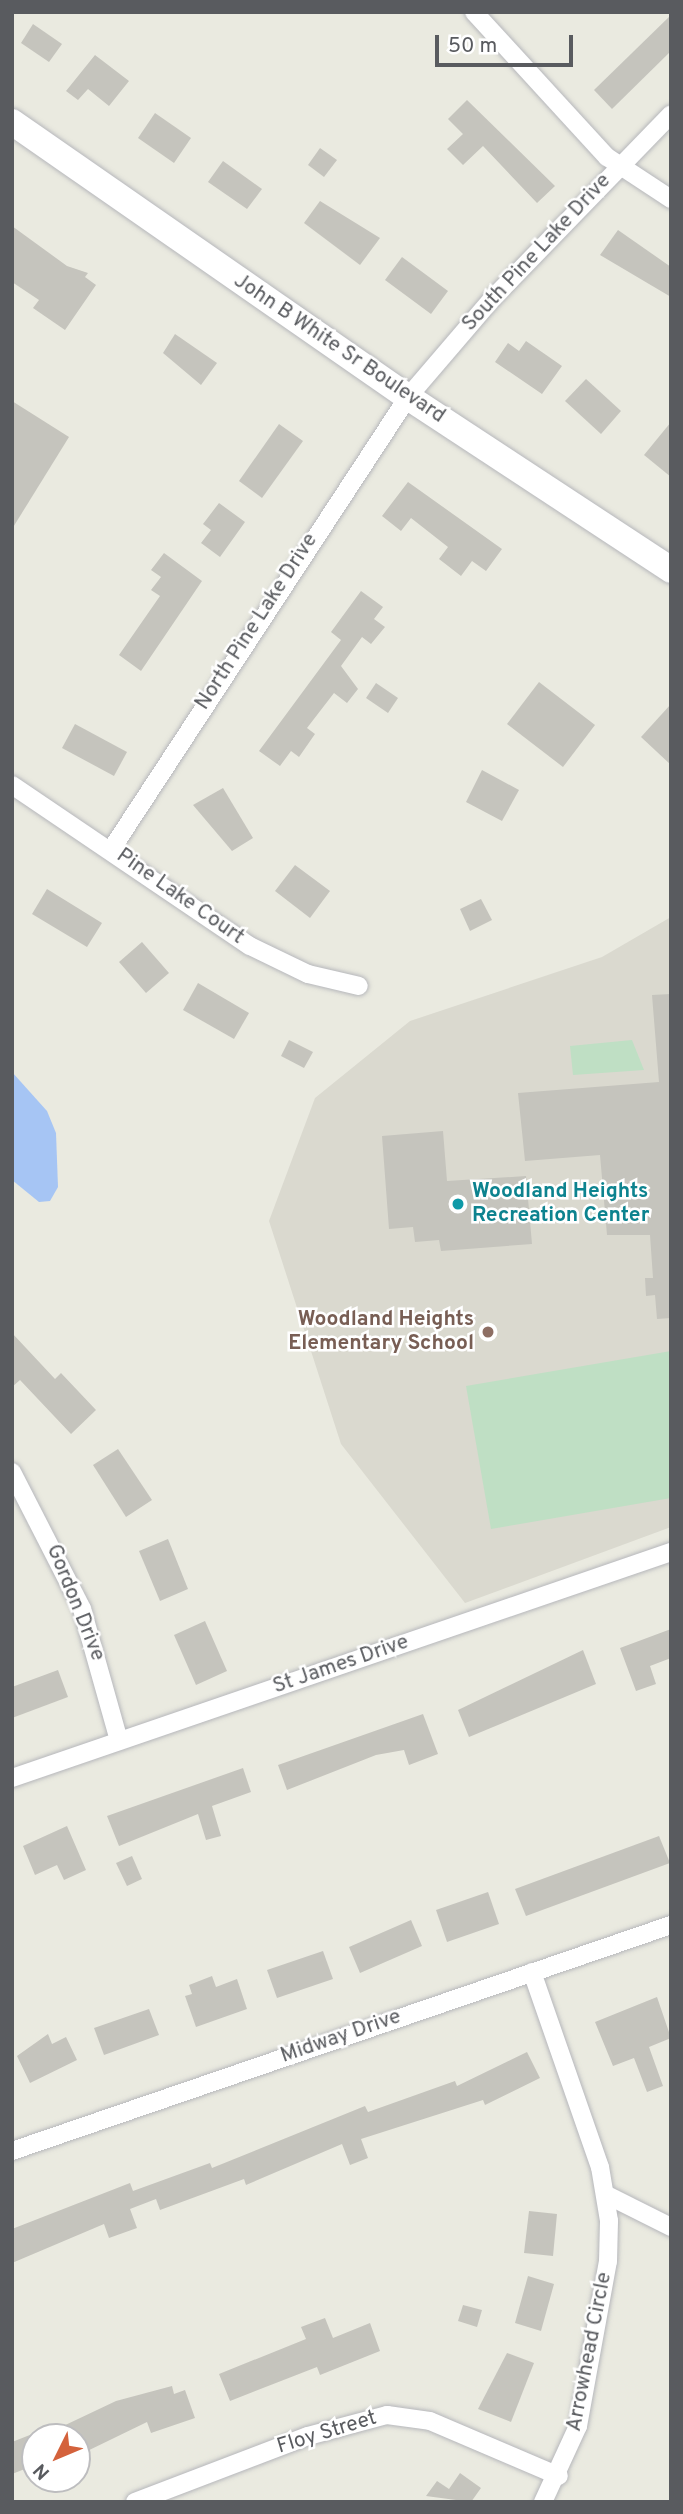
<!DOCTYPE html>
<style>
body{margin:0}
#map{position:relative;width:683px;height:2514px;overflow:hidden;background:#eaeae0;font-family:Overpass,sans-serif}
div>[style]{position:absolute}
[style*='--x']{left:calc(var(--x)*1px);top:calc(var(--y)*1px);width:calc(var(--w)*1px);rotate:calc(var(--a)*1deg)}
.education>*{inset:0;background:#dad9cf}
.green>*{inset:0;background:#bfdfc4}
.water>*{inset:0;background:#a6c5f4}
.building>*{inset:0;background:#c5c4bd}
.roads{filter:drop-shadow(0 0 2px #b6b7bb) drop-shadow(0 0 2px #b6b7bb)}
.minor>*{height:18px;margin:-9px;padding:0 9px;transform-origin:9px;border-radius:9px;background:#fff}
.secondary>*{height:26px;margin:-13px;padding:0 13px;transform-origin:13px;border-radius:13px;background:#fff}
.dots>*{width:19px;height:19px;translate:-50% -50%;box-sizing:border-box;border:4px solid #fff;border-radius:50%}
span{translate:-50% -50%;white-space:nowrap;text-align:center;line-height:1.15;-webkit-text-stroke:5px #fff;paint-order:stroke}
.street-label{font-size:21px;color:#595b5f}
.culture-label{font-size:21px;color:#0d838f;font-weight:700}
.left{translate:0 -50%;text-align:left}
.education-label{font-size:21px;color:#785e54;font-weight:700}
.right{translate:-100% -50%;text-align:right}
.frame{position:absolute;inset:0;border:14px solid #595b5f;pointer-events:none}
.north{position:absolute;left:21px;top:2423px;width:70px;height:70px;box-sizing:border-box;background:#fff;border:2px solid #bdbdbf;border-radius:50%;rotate:227deg;font-size:19px;font-weight:700;line-height:28px;text-align:center;color:#595b5f}
.north::after{content:'';display:block;margin:auto;width:24px;height:32px;background:#d4623c;clip-path:polygon(50% 0,100% 100%,50% 72%,0 100%)}
.scale{position:absolute;left:435px;top:35px;width:138px;height:32px;box-sizing:border-box;border:4px solid #595b5f;border-top:0;padding-left:9px;font-size:21px;line-height:24px;white-space:nowrap;color:#595b5f;-webkit-text-stroke:5px #fff;paint-order:stroke}
</style>
<div id="map">
<div class="education">
<i style="clip-path:polygon(671px 917px,671px 1527px,465px 1603px,341px 1444px,269px 1221px,315px 1098px,410px 1021px,602px 957px)"></i>
</div>
<div class="green">
<i style="clip-path:polygon(632px 1040px,644px 1070px,573px 1075px,570px 1046px)"></i>
<i style="clip-path:polygon(671px 1351px,671px 1498px,491px 1529px,466px 1386px)"></i>
</div>
<div class="water">
<i style="clip-path:polygon(12px 1072px,47px 1111px,56px 1133px,58px 1187px,50px 1201px,39px 1202px,12px 1180px)"></i>
</div>
<div class="building">
<i style="clip-path:polygon(671px 15px,671px 51px,612px 109px,594px 90px)"></i>
<i style="clip-path:polygon(33px 24px,62px 44px,49px 62px,21px 43px)"></i>
<i style="clip-path:polygon(95px 55px,129px 81px,109px 106px,88px 89px,78px 100px,66px 91px)"></i>
<i style="clip-path:polygon(467px 100px,555px 186px,537px 203px,483px 146px,463px 165px,447px 149px,463px 134px,448px 119px)"></i>
<i style="clip-path:polygon(155px 113px,191px 138px,174px 163px,138px 138px)"></i>
<i style="clip-path:polygon(320px 148px,337px 160px,324px 177px,308px 165px)"></i>
<i style="clip-path:polygon(223px 161px,262px 189px,247px 209px,208px 182px)"></i>
<i style="clip-path:polygon(320px 201px,380px 238px,360px 265px,304px 223px)"></i>
<i style="clip-path:polygon(12px 226px,67px 266px,88px 273px,85px 277px,96px 285px,65px 330px,33px 308px,39px 300px,12px 282px)"></i>
<i style="clip-path:polygon(618px 230px,671px 267px,671px 297px,600px 255px)"></i>
<i style="clip-path:polygon(402px 257px,448px 291px,431px 314px,385px 280px)"></i>
<i style="clip-path:polygon(175px 334px,217px 363px,201px 385px,163px 353px)"></i>
<i style="clip-path:polygon(526px 341px,562px 366px,542px 394px,495px 362px,508px 343px,519px 351px)"></i>
<i style="clip-path:polygon(586px 379px,621px 411px,601px 434px,565px 401px)"></i>
<i style="clip-path:polygon(12px 401px,69px 437px,12px 529px)"></i>
<i style="clip-path:polygon(671px 422px,671px 477px,644px 455px)"></i>
<i style="clip-path:polygon(279px 424px,303px 441px,262px 498px,239px 481px)"></i>
<i style="clip-path:polygon(408px 482px,502px 549px,486px 571px,472px 561px,461px 576px,439px 559px,448px 547px,411px 518px,401px 531px,382px 516px)"></i>
<i style="clip-path:polygon(219px 503px,245px 522px,220px 557px,201px 543px,211px 530px,203px 524px)"></i>
<i style="clip-path:polygon(164px 553px,202px 581px,141px 671px,119px 655px,160px 596px,151px 590px,161px 577px,151px 570px)"></i>
<i style="clip-path:polygon(361px 591px,383px 607px,374px 619px,385px 627px,371px 644px,362px 637px,341px 666px,358px 689px,347px 703px,334px 693px,307px 728px,315px 734px,299px 757px,291px 751px,280px 766px,259px 751px,341px 640px,331px 632px)"></i>
<i style="clip-path:polygon(539px 682px,595px 725px,563px 767px,507px 724px)"></i>
<i style="clip-path:polygon(376px 683px,398px 698px,388px 713px,366px 698px)"></i>
<i style="clip-path:polygon(671px 704px,671px 765px,641px 737px)"></i>
<i style="clip-path:polygon(75px 724px,127px 752px,114px 776px,62px 748px)"></i>
<i style="clip-path:polygon(482px 770px,519px 790px,502px 821px,466px 802px)"></i>
<i style="clip-path:polygon(223px 788px,253px 838px,232px 851px,193px 805px)"></i>
<i style="clip-path:polygon(295px 865px,330px 891px,310px 918px,275px 891px)"></i>
<i style="clip-path:polygon(47px 889px,102px 923px,87px 947px,32px 914px)"></i>
<i style="clip-path:polygon(481px 899px,492px 920px,470px 931px,460px 909px)"></i>
<i style="clip-path:polygon(142px 942px,169px 973px,146px 993px,119px 962px)"></i>
<i style="clip-path:polygon(198px 983px,249px 1013px,234px 1039px,183px 1010px)"></i>
<i style="clip-path:polygon(671px 994px,671px 1318px,657px 1319px,655px 1295px,646px 1296px,645px 1278px,653px 1278px,650px 1235px,607px 1235px,600px 1155px,525px 1161px,518px 1093px,659px 1082px,652px 995px)"></i>
<i style="clip-path:polygon(289px 1040px,313px 1052px,304px 1068px,281px 1056px)"></i>
<i style="clip-path:polygon(443px 1131px,447px 1181px,526px 1176px,532px 1244px,441px 1251px,439px 1240px,415px 1242px,413px 1227px,389px 1229px,382px 1136px)"></i>
<i style="clip-path:polygon(12px 1333px,55px 1379px,61px 1373px,96px 1410px,71px 1434px,20px 1380px,12px 1387px)"></i>
<i style="clip-path:polygon(118px 1449px,152px 1500px,126px 1517px,93px 1465px)"></i>
<i style="clip-path:polygon(168px 1539px,188px 1589px,160px 1601px,139px 1551px)"></i>
<i style="clip-path:polygon(205px 1621px,227px 1671px,196px 1685px,174px 1635px)"></i>
<i style="clip-path:polygon(671px 1629px,671px 1658px,650px 1666px,656px 1684px,636px 1691px,620px 1648px)"></i>
<i style="clip-path:polygon(583px 1650px,596px 1684px,469px 1737px,458px 1710px)"></i>
<i style="clip-path:polygon(58px 1670px,68px 1697px,12px 1718px,12px 1687px)"></i>
<i style="clip-path:polygon(423px 1714px,438px 1754px,409px 1765px,404px 1750px,376px 1755px,287px 1790px,278px 1765px)"></i>
<i style="clip-path:polygon(243px 1768px,251px 1792px,212px 1806px,221px 1836px,206px 1840px,198px 1814px,119px 1846px,107px 1816px)"></i>
<i style="clip-path:polygon(67px 1826px,86px 1870px,64px 1880px,57px 1865px,35px 1875px,23px 1846px)"></i>
<i style="clip-path:polygon(659px 1836px,670px 1863px,526px 1916px,515px 1889px)"></i>
<i style="clip-path:polygon(132px 1856px,142px 1879px,127px 1886px,116px 1863px)"></i>
<i style="clip-path:polygon(488px 1892px,499px 1924px,447px 1942px,436px 1910px)"></i>
<i style="clip-path:polygon(411px 1920px,422px 1946px,360px 1973px,349px 1947px)"></i>
<i style="clip-path:polygon(323px 1951px,333px 1979px,277px 1998px,267px 1970px)"></i>
<i style="clip-path:polygon(212px 1976px,216px 1987px,237px 1979px,247px 2009px,196px 2027px,185px 1996px,192px 1994px,189px 1985px)"></i>
<i style="clip-path:polygon(657px 1997px,671px 2038px,649px 2047px,663px 2086px,647px 2092px,634px 2058px,613px 2066px,595px 2022px)"></i>
<i style="clip-path:polygon(149px 2009px,159px 2035px,104px 2055px,94px 2028px)"></i>
<i style="clip-path:polygon(48px 2034px,52px 2044px,66px 2037px,77px 2060px,30px 2083px,17px 2056px)"></i>
<i style="clip-path:polygon(527px 2052px,540px 2078px,485px 2105px,483px 2100px,361px 2139px,368px 2158px,350px 2165px,342px 2144px,246px 2185px,244px 2179px,160px 2210px,156px 2199px,130px 2209px,137px 2228px,109px 2238px,104px 2224px,12px 2263px,12px 2229px,130px 2183px,133px 2191px,210px 2163px,212px 2168px,365px 2106px,368px 2112px,455px 2081px,457px 2086px)"></i>
<i style="clip-path:polygon(529px 2211px,557px 2214px,553px 2256px,524px 2253px)"></i>
<i style="clip-path:polygon(528px 2276px,554px 2284px,541px 2331px,515px 2323px)"></i>
<i style="clip-path:polygon(463px 2305px,482px 2310px,477px 2327px,458px 2321px)"></i>
<i style="clip-path:polygon(325px 2318px,333px 2338px,370px 2323px,380px 2351px,320px 2375px,317px 2367px,230px 2401px,219px 2374px,306px 2339px,301px 2327px)"></i>
<i style="clip-path:polygon(507px 2353px,534px 2363px,511px 2422px,478px 2409px)"></i>
<i style="clip-path:polygon(172px 2386px,174px 2394px,185px 2390px,195px 2418px,151px 2433px,147px 2422px,77px 2456px,77px 2437px,40px 2437px,116px 2401px)"></i>
<i style="clip-path:polygon(35px 2433px,35px 2465px,12px 2474px,12px 2442px)"></i>
<i style="clip-path:polygon(460px 2473px,481px 2488px,471px 2502px,426px 2496px,437px 2481px,449px 2489px)"></i>
</div>
<div class="roads">
<div class="minor">
<i style="--x:474;--y:12;--w:197;--a:47.5"></i>
<i style="--x:607;--y:157;--w:77;--a:33.3"></i>
<i style="--x:12;--y:785;--w:287;--a:34.1"></i>
<i style="--x:250;--y:946;--w:64;--a:25.8"></i>
<i style="--x:308;--y:974;--w:52;--a:13.2"></i>
<i style="--x:111;--y:850;--w:542;--a:-56.75"></i>
<i style="--x:408;--y:397;--w:129;--a:-49.4"></i>
<i style="--x:492;--y:299;--w:257;--a:-45.9"></i>
<i style="--x:12;--y:1472;--w:154;--a:62.9"></i>
<i style="--x:82;--y:1609;--w:137;--a:74.3"></i>
<i style="--x:12;--y:1778;--w:697;--a:-18.93"></i>
<i style="--x:532;--y:1972;--w:207;--a:70.8"></i>
<i style="--x:600;--y:2167;--w:55;--a:80.5"></i>
<i style="--x:609;--y:2221;--w:40;--a:91.4"></i>
<i style="--x:608;--y:2261;--w:168;--a:100.3"></i>
<i style="--x:578;--y:2426;--w:84;--a:114.7"></i>
<i style="--x:12;--y:2151;--w:697;--a:-18.93"></i>
<i style="--x:607;--y:2195;--w:72;--a:26.6"></i>
<i style="--x:135;--y:2502;--w:185;--a:-20.9"></i>
<i style="--x:308;--y:2436;--w:82;--a:-14.9"></i>
<i style="--x:387;--y:2415;--w:43;--a:7.9"></i>
<i style="--x:430;--y:2421;--w:140;--a:23.1"></i>
</div>
<div class="secondary">
<i style="--x:12;--y:122;--w:482;--a:34.8"></i>
<i style="--x:408;--y:397;--w:315;--a:33.3"></i>
</div>
</div>
<div class="dots">
<i style="left:458px;top:1204px;background:#0f9aa8"></i>
<i style="left:488px;top:1332px;background:#8d6e63"></i>
</div>
<div class="street-label">
<span style="left:537px;top:253px;rotate:-47deg">South Pine Lake Drive</span>
<span style="left:339px;top:349px;rotate:34deg">John B White Sr Boulevard</span>
<span style="left:257px;top:622px;rotate:-57deg">North Pine Lake Drive</span>
<span style="left:180px;top:897px;rotate:35deg">Pine Lake Court</span>
<span style="left:75px;top:1603px;rotate:68deg">Gordon Drive</span>
<span style="left:341px;top:1665px;rotate:-19deg">St James Drive</span>
<span style="left:341px;top:2037px;rotate:-19deg">Midway Drive</span>
<span style="left:590px;top:2352px;rotate:-79deg">Arrowhead Circle</span>
<span style="left:327px;top:2433px;rotate:-17deg">Floy Street</span>
</div>
<div class="culture-label">
<span class="left" style="left:472px;top:1204px">Woodland Heights<br>Recreation Center</span>
</div>
<div class="education-label">
<span class="right" style="left:474px;top:1332px">Woodland Heights<br>Elementary School</span>
</div>
<div class="frame"></div>
<div class="north">N</div>
<div class="scale">50 m</div>
</div>
